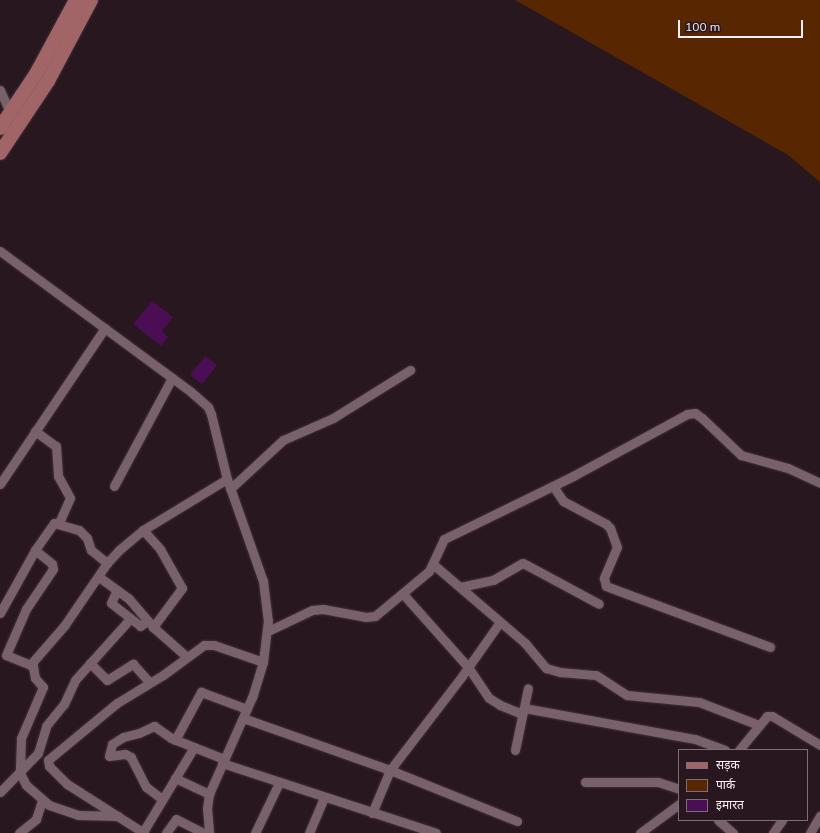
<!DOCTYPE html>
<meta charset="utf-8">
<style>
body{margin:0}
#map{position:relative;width:820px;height:833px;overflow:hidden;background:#29171f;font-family:Mulish,"Noto Sans Devanagari",sans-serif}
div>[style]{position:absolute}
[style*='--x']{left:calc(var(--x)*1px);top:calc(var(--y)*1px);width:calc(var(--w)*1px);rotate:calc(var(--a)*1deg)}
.green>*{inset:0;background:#582600}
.building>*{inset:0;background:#4b0d54}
.roads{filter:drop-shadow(0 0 1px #403238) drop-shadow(0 0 1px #403238)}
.minor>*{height:9px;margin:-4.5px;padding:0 4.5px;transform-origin:4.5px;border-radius:4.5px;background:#78616a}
.primary>*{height:14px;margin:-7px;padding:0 7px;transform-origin:7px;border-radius:7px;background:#a16568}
span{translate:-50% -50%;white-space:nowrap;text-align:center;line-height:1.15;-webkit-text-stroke:3px #29171f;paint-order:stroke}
.legend{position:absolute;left:678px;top:749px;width:130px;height:72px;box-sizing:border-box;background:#29171f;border:1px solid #7e6e75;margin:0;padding:5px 7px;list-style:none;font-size:12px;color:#fef0f6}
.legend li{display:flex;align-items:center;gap:8px;height:20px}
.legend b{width:20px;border:1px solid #7e6e75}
.scale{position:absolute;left:678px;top:20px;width:125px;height:18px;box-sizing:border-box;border:2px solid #fef0f6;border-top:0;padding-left:5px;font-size:12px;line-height:14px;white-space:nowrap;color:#fef0f6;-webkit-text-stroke:3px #29171f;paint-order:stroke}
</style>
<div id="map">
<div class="green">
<i style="clip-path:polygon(515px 0,820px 0,820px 182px,788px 155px)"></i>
</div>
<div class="building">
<i style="clip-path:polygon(152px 301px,173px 317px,162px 331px,168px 337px,161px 346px,133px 324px)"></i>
<i style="clip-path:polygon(205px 356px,217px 365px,202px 384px,190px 375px)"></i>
</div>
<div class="roads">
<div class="minor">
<i style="--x:0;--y:90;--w:24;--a:66"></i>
<i style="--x:0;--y:251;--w:237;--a:36.4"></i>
<i style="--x:191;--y:392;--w:23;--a:41"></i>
<i style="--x:208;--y:407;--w:8;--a:67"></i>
<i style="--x:211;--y:414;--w:67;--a:76.2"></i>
<i style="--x:227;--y:479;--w:108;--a:70.6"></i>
<i style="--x:263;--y:581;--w:39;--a:83"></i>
<i style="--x:268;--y:620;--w:42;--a:96.8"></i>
<i style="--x:263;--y:662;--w:37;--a:107"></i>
<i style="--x:252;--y:697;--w:106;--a:113.9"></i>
<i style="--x:209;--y:794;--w:14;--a:98"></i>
<i style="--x:207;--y:808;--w:25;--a:85"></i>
<i style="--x:35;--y:431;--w:26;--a:36"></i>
<i style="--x:56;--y:446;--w:30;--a:86"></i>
<i style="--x:58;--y:476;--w:25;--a:61"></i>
<i style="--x:70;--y:498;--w:27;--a:114"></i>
<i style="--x:0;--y:484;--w:188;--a:-56.1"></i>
<i style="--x:114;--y:486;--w:123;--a:-61.8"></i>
<i style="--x:553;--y:486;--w:18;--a:56"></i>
<i style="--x:563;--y:501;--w:49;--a:28.1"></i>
<i style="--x:606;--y:524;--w:6;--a:45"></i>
<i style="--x:610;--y:528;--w:20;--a:70"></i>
<i style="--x:617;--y:547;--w:34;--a:113"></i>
<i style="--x:604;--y:578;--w:8;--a:76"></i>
<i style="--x:606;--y:586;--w:175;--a:20.4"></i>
<i style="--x:230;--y:489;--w:72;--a:-42.8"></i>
<i style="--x:283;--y:440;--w:55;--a:-23.7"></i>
<i style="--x:333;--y:418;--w:91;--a:-31.9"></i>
<i style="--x:143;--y:530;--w:25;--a:48"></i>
<i style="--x:160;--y:549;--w:45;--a:60.6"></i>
<i style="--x:182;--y:588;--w:49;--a:126.6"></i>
<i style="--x:35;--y:550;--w:22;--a:39"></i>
<i style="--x:52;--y:564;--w:5;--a:79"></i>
<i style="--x:53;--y:569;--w:48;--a:124"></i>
<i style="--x:26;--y:609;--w:50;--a:113.5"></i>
<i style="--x:6;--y:655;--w:29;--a:22"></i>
<i style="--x:33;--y:666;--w:12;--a:81"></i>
<i style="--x:35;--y:678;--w:12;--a:48"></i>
<i style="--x:43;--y:687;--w:56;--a:113.3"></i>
<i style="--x:21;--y:738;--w:35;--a:92"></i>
<i style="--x:20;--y:773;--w:13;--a:63"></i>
<i style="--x:26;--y:785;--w:30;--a:41"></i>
<i style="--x:49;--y:805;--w:31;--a:19"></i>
<i style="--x:78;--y:815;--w:40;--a:1.4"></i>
<i style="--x:434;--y:565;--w:120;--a:40.6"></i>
<i style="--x:525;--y:643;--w:33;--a:50"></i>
<i style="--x:546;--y:668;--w:15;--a:16"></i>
<i style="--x:560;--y:672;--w:36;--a:5"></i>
<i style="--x:596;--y:675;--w:37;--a:33"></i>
<i style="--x:627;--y:695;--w:72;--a:5.6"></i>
<i style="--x:699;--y:702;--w:64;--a:21"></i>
<i style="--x:99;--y:577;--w:37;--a:36"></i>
<i style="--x:129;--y:599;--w:37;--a:49"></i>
<i style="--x:153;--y:627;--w:45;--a:41.4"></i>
<i style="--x:460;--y:587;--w:34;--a:-12"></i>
<i style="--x:493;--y:580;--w:34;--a:-30"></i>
<i style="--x:523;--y:563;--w:86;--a:28.3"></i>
<i style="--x:117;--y:590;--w:14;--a:115"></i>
<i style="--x:111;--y:603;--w:37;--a:38"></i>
<i style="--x:140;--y:626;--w:9;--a:-36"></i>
<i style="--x:403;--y:594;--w:98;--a:48.3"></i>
<i style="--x:468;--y:667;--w:37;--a:56"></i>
<i style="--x:489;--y:698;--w:13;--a:32"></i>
<i style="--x:500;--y:705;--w:24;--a:22"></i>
<i style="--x:0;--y:613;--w:72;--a:-60.9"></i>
<i style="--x:35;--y:550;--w:33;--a:-55"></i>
<i style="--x:54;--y:523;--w:26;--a:16"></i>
<i style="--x:79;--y:530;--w:11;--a:45"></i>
<i style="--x:87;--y:538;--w:13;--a:72"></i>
<i style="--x:91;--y:550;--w:21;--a:39"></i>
<i style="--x:268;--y:631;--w:49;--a:-25.5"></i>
<i style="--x:312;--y:610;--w:11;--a:-5"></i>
<i style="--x:323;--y:609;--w:44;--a:10.5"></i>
<i style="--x:366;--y:617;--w:9;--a:-6"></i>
<i style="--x:375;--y:616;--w:70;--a:-39.8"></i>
<i style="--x:429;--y:571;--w:35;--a:-65"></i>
<i style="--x:444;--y:539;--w:144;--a:-26"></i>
<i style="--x:573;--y:476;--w:130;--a:-28.5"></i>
<i style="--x:687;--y:414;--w:8;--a:-7"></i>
<i style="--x:695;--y:413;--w:9;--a:36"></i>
<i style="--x:702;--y:418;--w:54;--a:43.5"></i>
<i style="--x:741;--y:455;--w:49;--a:15.5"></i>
<i style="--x:788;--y:468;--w:35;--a:25"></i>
<i style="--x:90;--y:663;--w:24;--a:45"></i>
<i style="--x:107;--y:680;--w:31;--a:-32"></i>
<i style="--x:133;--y:664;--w:25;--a:48"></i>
<i style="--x:30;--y:665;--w:52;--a:-48.9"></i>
<i style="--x:64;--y:626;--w:76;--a:-55.7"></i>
<i style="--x:107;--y:563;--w:18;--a:-47"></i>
<i style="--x:119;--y:550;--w:31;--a:-40"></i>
<i style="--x:143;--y:530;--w:98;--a:-31.3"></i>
<i style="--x:524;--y:708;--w:174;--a:10.3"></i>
<i style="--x:695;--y:739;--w:32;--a:20"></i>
<i style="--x:243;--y:718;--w:156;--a:19.5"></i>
<i style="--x:390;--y:770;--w:137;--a:21.9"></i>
<i style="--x:175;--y:740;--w:55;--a:-61.6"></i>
<i style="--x:201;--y:692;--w:49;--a:20.3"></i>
<i style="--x:515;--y:750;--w:63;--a:-78.2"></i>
<i style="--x:739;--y:750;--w:44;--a:-50.5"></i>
<i style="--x:767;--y:716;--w:5;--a:0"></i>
<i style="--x:772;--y:716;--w:56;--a:31.1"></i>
<i style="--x:222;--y:763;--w:225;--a:18.1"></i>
<i style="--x:175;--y:778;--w:38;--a:25"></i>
<i style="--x:585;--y:782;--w:73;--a:0"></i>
<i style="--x:658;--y:782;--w:22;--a:18"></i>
<i style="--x:0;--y:792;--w:54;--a:-45.7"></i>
<i style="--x:38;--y:753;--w:28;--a:-73"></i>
<i style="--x:46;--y:726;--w:28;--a:-51"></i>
<i style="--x:64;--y:704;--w:26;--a:-65"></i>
<i style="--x:75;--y:680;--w:82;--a:-48"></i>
<i style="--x:162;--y:799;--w:20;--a:-143"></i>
<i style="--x:146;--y:787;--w:34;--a:-117"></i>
<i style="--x:131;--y:757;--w:7;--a:-153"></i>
<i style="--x:125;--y:754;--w:16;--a:173"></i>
<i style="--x:109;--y:756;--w:12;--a:-76"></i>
<i style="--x:112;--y:744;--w:13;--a:-32"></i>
<i style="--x:123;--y:737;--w:16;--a:-14"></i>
<i style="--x:139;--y:733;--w:17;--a:-25"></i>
<i style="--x:154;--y:726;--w:21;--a:35"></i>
<i style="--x:171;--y:738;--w:57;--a:21.6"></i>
<i style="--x:372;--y:813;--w:47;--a:-67.3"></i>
<i style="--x:390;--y:770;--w:118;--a:-52.5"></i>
<i style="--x:462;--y:676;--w:66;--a:-54.9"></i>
<i style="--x:718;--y:820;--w:20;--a:41"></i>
<i style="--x:143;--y:832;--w:99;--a:-59"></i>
<i style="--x:19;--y:833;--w:22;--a:-39"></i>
<i style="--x:36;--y:819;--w:19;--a:-72"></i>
<i style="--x:144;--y:833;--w:91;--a:-147.5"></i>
<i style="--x:67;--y:784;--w:25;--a:-135"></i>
<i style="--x:49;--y:766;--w:6;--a:-99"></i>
<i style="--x:48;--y:760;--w:89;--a:-39.6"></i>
<i style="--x:117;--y:703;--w:54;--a:-31.3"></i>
<i style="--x:163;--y:675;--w:51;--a:-36.2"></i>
<i style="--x:204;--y:645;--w:10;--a:0"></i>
<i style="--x:214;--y:645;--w:52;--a:19.1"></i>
<i style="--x:166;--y:833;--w:17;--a:-54"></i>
<i style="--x:176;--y:819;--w:31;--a:27"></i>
<i style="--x:255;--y:833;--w:55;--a:-64.4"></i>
<i style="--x:309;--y:833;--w:38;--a:-67"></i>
<i style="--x:640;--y:833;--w:49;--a:-36.6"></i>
<i style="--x:773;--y:833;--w:16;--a:-55"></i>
<i style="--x:810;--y:833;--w:20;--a:-60"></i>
</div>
<div class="primary">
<i style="--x:0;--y:128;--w:65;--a:-56.3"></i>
<i style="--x:36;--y:74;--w:84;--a:-61.6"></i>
<i style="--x:0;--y:153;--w:87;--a:-56.3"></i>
<i style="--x:48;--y:81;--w:92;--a:-62"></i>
</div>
</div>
<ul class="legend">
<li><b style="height:5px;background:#a16568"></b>सड़क</li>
<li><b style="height:11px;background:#582600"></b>पार्क</li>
<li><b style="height:11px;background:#4b0d54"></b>इमारत</li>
</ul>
<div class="scale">100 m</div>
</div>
